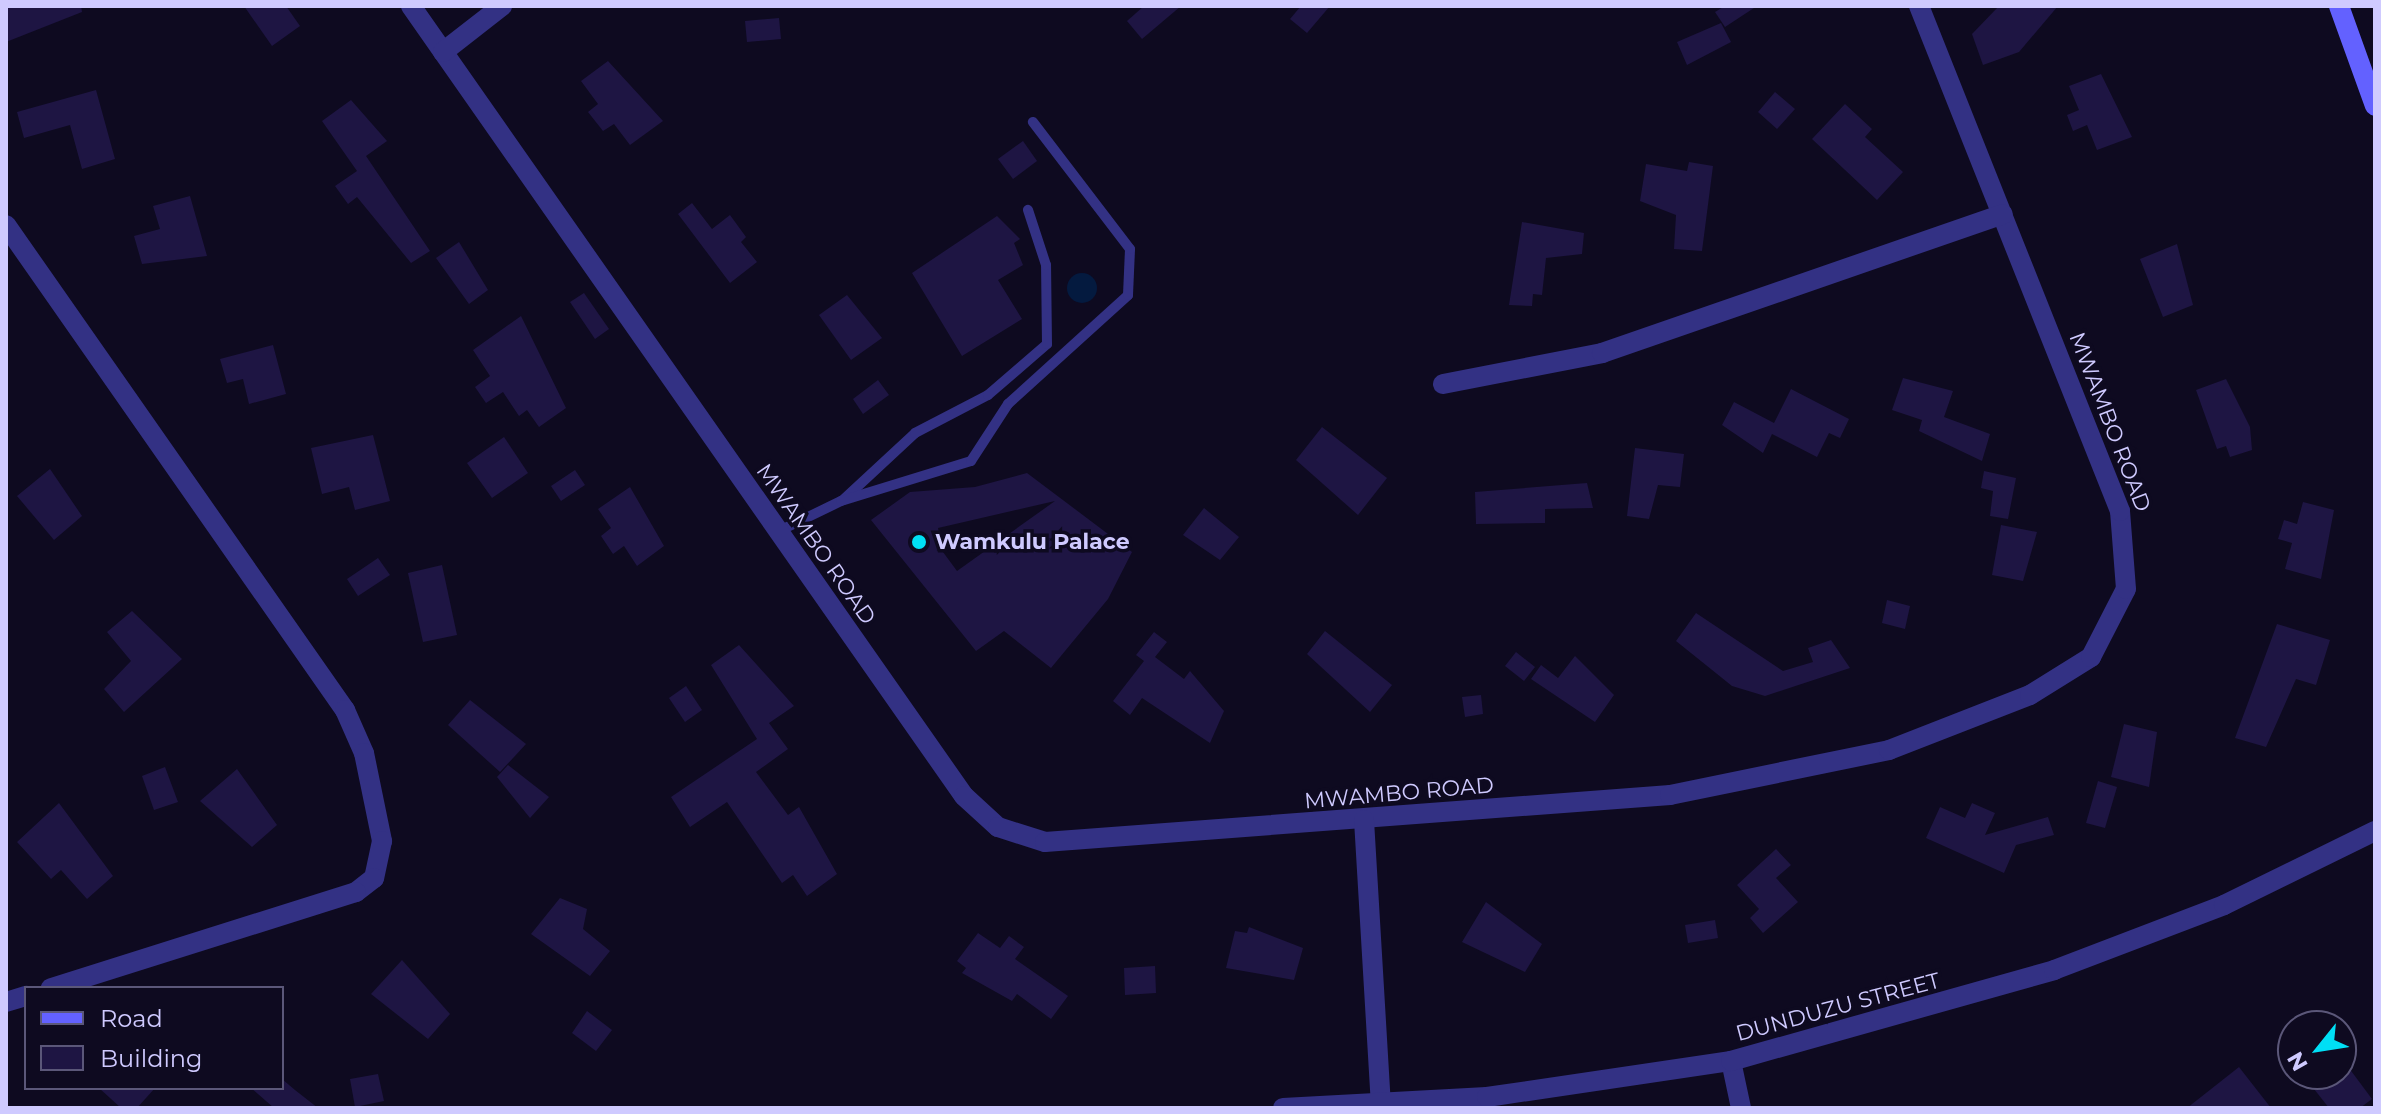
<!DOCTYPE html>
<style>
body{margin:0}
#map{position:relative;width:2381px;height:1114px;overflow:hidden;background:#0e0a20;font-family:Montserrat,sans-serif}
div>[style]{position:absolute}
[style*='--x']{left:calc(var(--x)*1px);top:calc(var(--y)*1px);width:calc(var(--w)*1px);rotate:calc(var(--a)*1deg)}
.water>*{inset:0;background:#041a3f}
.round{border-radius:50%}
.building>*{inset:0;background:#1e1543}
.service>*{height:10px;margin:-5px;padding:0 5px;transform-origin:5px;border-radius:5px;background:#333184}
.minor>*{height:20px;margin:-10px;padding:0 10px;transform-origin:10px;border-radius:10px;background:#333184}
.secondary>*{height:20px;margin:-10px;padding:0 10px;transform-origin:10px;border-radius:10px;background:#6361ff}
.dots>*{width:22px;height:22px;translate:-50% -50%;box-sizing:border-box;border:4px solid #0e0a20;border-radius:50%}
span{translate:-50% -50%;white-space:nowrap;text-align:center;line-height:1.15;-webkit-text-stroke:7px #0e0a20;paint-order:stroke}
.street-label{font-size:22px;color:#cfcaff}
.poi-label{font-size:22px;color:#cfcaff;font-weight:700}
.left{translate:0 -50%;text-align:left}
.frame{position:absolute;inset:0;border:8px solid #cfcaff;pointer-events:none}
.legend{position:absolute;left:24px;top:986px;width:260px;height:104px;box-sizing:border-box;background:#0e0a20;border:2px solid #5b5779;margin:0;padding:10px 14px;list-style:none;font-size:24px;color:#cfcaff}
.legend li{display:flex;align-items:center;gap:16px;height:40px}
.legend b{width:40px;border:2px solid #5b5779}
.north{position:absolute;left:2277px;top:1010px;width:80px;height:80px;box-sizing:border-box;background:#0e0a20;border:2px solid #5b5779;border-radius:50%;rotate:240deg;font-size:22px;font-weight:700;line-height:32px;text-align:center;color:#cfcaff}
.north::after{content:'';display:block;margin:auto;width:28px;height:36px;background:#00dff5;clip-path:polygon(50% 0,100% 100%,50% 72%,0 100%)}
</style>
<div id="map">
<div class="water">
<i class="round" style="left:1067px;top:273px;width:30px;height:30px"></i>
</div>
<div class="building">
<i style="clip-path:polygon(6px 6px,81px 6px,82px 12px,6px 42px)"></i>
<i style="clip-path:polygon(244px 6px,286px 6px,300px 26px,272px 46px)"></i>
<i style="clip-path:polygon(1144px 6px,1181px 6px,1142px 39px,1127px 21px)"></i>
<i style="clip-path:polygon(1301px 6px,1330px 6px,1307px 33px,1290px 19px)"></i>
<i style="clip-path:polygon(1725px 6px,1757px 6px,1725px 27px,1715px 12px)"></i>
<i style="clip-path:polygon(1999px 6px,2058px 6px,2019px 52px,1983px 65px,1972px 34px)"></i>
<i style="clip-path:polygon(779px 18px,781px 39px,747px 42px,745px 21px)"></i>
<i style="clip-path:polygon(1721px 23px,1731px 42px,1687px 65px,1677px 42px)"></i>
<i style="clip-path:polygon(608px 61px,663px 121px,630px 145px,614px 124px,603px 131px,588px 112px,598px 104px,581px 81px)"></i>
<i style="clip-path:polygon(2101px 74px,2132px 137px,2097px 150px,2087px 125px,2073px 131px,2067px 115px,2079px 110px,2069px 86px)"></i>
<i style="clip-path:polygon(96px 90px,115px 159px,82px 169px,70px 125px,24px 138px,17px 112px)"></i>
<i style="clip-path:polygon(1775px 92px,1795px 109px,1777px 129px,1758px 112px)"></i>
<i style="clip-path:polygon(351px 100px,387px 141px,366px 156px,430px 251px,411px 263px,357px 197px,348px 204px,335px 186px,357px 171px,322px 121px)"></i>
<i style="clip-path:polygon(1845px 104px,1872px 129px,1865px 137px,1903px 172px,1877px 200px,1812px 139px)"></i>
<i style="clip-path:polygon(1023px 141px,1037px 161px,1013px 179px,998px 159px)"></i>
<i style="clip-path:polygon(1689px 162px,1713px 166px,1702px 251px,1674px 249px,1676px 215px,1640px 201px,1646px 164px,1687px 171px)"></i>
<i style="clip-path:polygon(190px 196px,207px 256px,142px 264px,134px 236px,160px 229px,153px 206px)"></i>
<i style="clip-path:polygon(692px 203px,712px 229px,730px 215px,746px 237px,741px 242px,757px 262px,730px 283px,678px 214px)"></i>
<i style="clip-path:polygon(997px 216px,1020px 239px,1014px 243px,1023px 265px,998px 280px,1022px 319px,962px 356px,912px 273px)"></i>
<i style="clip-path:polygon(1522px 222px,1584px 233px,1582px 254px,1546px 258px,1542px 295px,1533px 294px,1532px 306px,1509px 305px)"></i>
<i style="clip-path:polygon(459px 242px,488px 290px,469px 304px,436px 258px)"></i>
<i style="clip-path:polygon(2177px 244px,2193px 305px,2163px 317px,2140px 259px)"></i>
<i style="clip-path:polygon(584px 293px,609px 329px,595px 339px,570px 302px)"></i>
<i style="clip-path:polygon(847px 295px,882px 338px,851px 360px,819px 315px)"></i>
<i style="clip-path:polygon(521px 316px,566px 408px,539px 427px,527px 410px,519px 416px,503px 392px,486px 403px,475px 387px,490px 376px,473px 350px)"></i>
<i style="clip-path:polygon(273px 345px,286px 394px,249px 404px,243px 379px,227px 383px,220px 359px)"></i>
<i style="clip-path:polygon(1903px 378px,1953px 391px,1944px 417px,1990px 434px,1982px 461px,1919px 431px,1922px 420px,1892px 410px)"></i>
<i style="clip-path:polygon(2226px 379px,2250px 427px,2252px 450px,2230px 457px,2226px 446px,2217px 449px,2196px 390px)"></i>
<i style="clip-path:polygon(878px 380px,889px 395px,863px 414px,853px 399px)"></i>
<i style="clip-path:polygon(1791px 389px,1849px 419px,1840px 438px,1829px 433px,1817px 457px,1772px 434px,1763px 453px,1722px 425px,1734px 402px,1774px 423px)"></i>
<i style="clip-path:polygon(1322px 427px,1387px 478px,1358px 515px,1296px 460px)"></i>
<i style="clip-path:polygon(373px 435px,390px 501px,355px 510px,349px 487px,322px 494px,311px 448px)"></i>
<i style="clip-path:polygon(504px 437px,528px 473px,492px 498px,467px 463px)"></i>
<i style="clip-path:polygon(1635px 448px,1684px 454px,1680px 487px,1658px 485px,1649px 519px,1627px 516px)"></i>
<i style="clip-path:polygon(50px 469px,82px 516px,54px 540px,17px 496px)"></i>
<i style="clip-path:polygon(575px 470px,585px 485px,561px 501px,551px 486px)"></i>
<i style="clip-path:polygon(1984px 471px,2016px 478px,2008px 519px,1990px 516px,1993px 491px,1981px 488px)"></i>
<i style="clip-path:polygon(evenodd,1027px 473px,1132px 552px,1108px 599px,1051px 668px,1004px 631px,976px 651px,871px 520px,910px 492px,975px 487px,1027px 473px,1055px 501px,957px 571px,943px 552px,938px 528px,1055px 501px)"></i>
<i style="clip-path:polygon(1587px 483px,1593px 508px,1545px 509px,1545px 523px,1476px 524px,1475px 492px)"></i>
<i style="clip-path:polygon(630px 487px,664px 546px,637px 566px,624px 546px,613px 554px,601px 536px,611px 528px,598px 509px)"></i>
<i style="clip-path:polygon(2303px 502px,2334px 510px,2321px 579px,2285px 569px,2292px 543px,2278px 539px,2284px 520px,2297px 524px)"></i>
<i style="clip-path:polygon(1204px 508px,1239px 537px,1220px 560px,1183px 535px)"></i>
<i style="clip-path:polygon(2001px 525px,2037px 532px,2023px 581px,1992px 575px)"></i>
<i style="clip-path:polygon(378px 558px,390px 575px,358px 596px,347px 579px)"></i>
<i style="clip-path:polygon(442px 565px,457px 635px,423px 642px,408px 573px)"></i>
<i style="clip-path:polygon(1887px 600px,1910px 606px,1905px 629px,1882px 623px)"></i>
<i style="clip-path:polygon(132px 611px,182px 659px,124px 712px,104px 689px,131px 661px,107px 632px)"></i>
<i style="clip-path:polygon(1696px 613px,1783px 671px,1813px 662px,1808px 648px,1831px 640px,1850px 668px,1765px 696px,1732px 686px,1676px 641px)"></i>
<i style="clip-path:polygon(2277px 624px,2330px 640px,2316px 685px,2296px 679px,2266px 747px,2235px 738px)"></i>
<i style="clip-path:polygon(1325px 631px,1392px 685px,1370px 712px,1307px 654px)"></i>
<i style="clip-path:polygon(1154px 632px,1167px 642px,1155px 657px,1184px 679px,1190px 671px,1224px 711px,1210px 743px,1142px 698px,1130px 715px,1113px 701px,1144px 661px,1136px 655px)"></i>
<i style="clip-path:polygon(739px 645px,794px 706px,769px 723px,788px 749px,756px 772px,788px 815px,799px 807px,837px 874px,807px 896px,793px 875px,782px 883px,727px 802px,690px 827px,671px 797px,757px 739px,711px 665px)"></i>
<i style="clip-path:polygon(1516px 652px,1535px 667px,1524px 681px,1505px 666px)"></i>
<i style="clip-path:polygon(1575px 656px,1614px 695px,1595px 722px,1531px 679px,1541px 665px,1558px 678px)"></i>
<i style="clip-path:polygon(686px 686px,702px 710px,685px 722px,669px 698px)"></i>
<i style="clip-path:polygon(1481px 695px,1483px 714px,1465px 717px,1462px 697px)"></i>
<i style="clip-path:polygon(470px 700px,526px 744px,500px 772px,448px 725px)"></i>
<i style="clip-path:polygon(2124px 724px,2157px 732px,2149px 787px,2111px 777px)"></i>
<i style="clip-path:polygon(508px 765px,549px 797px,530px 818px,497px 777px)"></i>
<i style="clip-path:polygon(165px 767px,178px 802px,154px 810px,142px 776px)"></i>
<i style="clip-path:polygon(237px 769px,277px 825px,252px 847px,200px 801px)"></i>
<i style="clip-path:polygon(2098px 781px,2117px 787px,2105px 828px,2086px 823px)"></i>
<i style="clip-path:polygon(59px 803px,113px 876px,87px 899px,61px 870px,51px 879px,17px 842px)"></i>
<i style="clip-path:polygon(1972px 803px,1995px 813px,1985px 835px,2048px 817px,2054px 835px,2016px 845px,2004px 873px,1926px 838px,1940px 807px,1965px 818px)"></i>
<i style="clip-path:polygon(1776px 849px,1791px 865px,1776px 878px,1798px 902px,1763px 933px,1750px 918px,1759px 909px,1737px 885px)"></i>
<i style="clip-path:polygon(560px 898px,587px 909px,583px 929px,610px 951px,590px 976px,531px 934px)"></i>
<i style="clip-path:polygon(1486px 902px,1542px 944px,1525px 972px,1462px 942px)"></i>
<i style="clip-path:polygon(1715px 920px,1718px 938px,1688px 943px,1685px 925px)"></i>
<i style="clip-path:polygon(1249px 927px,1303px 948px,1294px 980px,1226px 968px,1235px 931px,1247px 933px)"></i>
<i style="clip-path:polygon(978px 933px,1000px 948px,1009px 936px,1024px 947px,1015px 959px,1068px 996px,1051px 1019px,1017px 994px,1012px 1001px,962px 973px,966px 968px,957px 961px)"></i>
<i style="clip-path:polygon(402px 960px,450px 1014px,428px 1039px,371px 994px)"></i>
<i style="clip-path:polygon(1155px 966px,1156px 993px,1125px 995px,1124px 968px)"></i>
<i style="clip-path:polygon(587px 1011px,612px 1030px,596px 1051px,572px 1033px)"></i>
<i style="clip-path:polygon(2346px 1064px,2372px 1099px,2360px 1108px,2329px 1108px,2314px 1089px)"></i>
<i style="clip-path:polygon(2239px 1067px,2271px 1108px,2187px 1108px)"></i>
<i style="clip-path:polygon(378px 1074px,384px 1101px,355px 1107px,350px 1079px)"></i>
<i style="clip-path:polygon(282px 1079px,295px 1090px,318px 1108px,274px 1108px,251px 1088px,282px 1088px)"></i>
<i style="clip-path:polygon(99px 1088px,155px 1088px,137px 1108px,121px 1108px)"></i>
</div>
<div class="service">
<i style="--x:843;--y:500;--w:98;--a:-42.9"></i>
<i style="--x:915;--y:433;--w:82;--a:-27.5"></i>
<i style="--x:988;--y:395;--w:78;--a:-40.8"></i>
<i style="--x:1047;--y:344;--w:79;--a:-90.7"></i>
<i style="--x:1046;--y:265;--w:58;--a:-108.1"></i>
<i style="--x:777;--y:532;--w:71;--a:-25.8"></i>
<i style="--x:841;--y:501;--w:136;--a:-17.1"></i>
<i style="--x:971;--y:461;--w:68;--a:-57"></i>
<i style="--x:1008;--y:404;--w:162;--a:-42.2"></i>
<i style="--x:1128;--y:295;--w:46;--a:-87.5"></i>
<i style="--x:1130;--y:249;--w:160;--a:-127.4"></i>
</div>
<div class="minor">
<i style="--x:411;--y:6;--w:964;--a:55.01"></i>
<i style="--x:964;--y:796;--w:46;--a:42.4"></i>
<i style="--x:998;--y:827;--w:49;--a:17.7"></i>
<i style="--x:1045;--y:842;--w:627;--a:-4.3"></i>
<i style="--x:1670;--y:795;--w:224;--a:-11.6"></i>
<i style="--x:1889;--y:750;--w:151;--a:-21.3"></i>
<i style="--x:2030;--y:695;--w:72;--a:-31.9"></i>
<i style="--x:2091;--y:657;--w:76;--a:-62.8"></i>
<i style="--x:2126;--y:589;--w:78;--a:-94.4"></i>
<i style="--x:2120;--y:511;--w:544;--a:-111.7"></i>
<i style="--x:443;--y:52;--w:75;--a:-37.9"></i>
<i style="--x:6;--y:225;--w:592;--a:55.05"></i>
<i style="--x:345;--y:710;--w:47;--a:66.2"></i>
<i style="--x:364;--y:753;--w:90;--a:78.4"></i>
<i style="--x:382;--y:841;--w:38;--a:102"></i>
<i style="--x:374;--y:878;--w:23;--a:142"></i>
<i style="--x:356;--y:892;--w:320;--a:162.5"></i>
<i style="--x:1443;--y:384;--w:162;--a:-11"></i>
<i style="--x:1602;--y:353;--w:424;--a:-19.1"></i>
<i style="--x:1364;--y:820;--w:284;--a:86.6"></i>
<i style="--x:6;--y:1002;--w:21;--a:-17"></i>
<i style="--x:1731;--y:1061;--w:48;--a:78"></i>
<i style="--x:1283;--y:1108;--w:204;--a:-3.1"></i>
<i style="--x:1487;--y:1097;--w:247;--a:-8.4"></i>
<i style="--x:1731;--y:1061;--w:336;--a:-15.7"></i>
<i style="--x:2054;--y:970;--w:182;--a:-20.9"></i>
<i style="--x:2224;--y:905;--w:168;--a:-26.1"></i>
</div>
<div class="secondary">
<i style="--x:2339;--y:6;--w:106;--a:70.2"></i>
</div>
<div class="dots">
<i style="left:919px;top:542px;background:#00dff5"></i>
</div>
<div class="street-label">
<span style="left:2110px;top:422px;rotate:69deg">MWAMBO ROAD</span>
<span style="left:816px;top:544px;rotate:55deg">MWAMBO ROAD</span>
<span style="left:1399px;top:793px;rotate:-5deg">MWAMBO ROAD</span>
<span style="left:1838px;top:1007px;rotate:-15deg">DUNDUZU STREET</span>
</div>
<div class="poi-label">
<span class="left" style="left:935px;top:542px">Wamkulu Palace</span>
</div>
<div class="frame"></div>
<ul class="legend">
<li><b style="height:10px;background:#6361ff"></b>Road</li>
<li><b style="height:22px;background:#1e1543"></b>Building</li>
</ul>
<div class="north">N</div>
</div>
